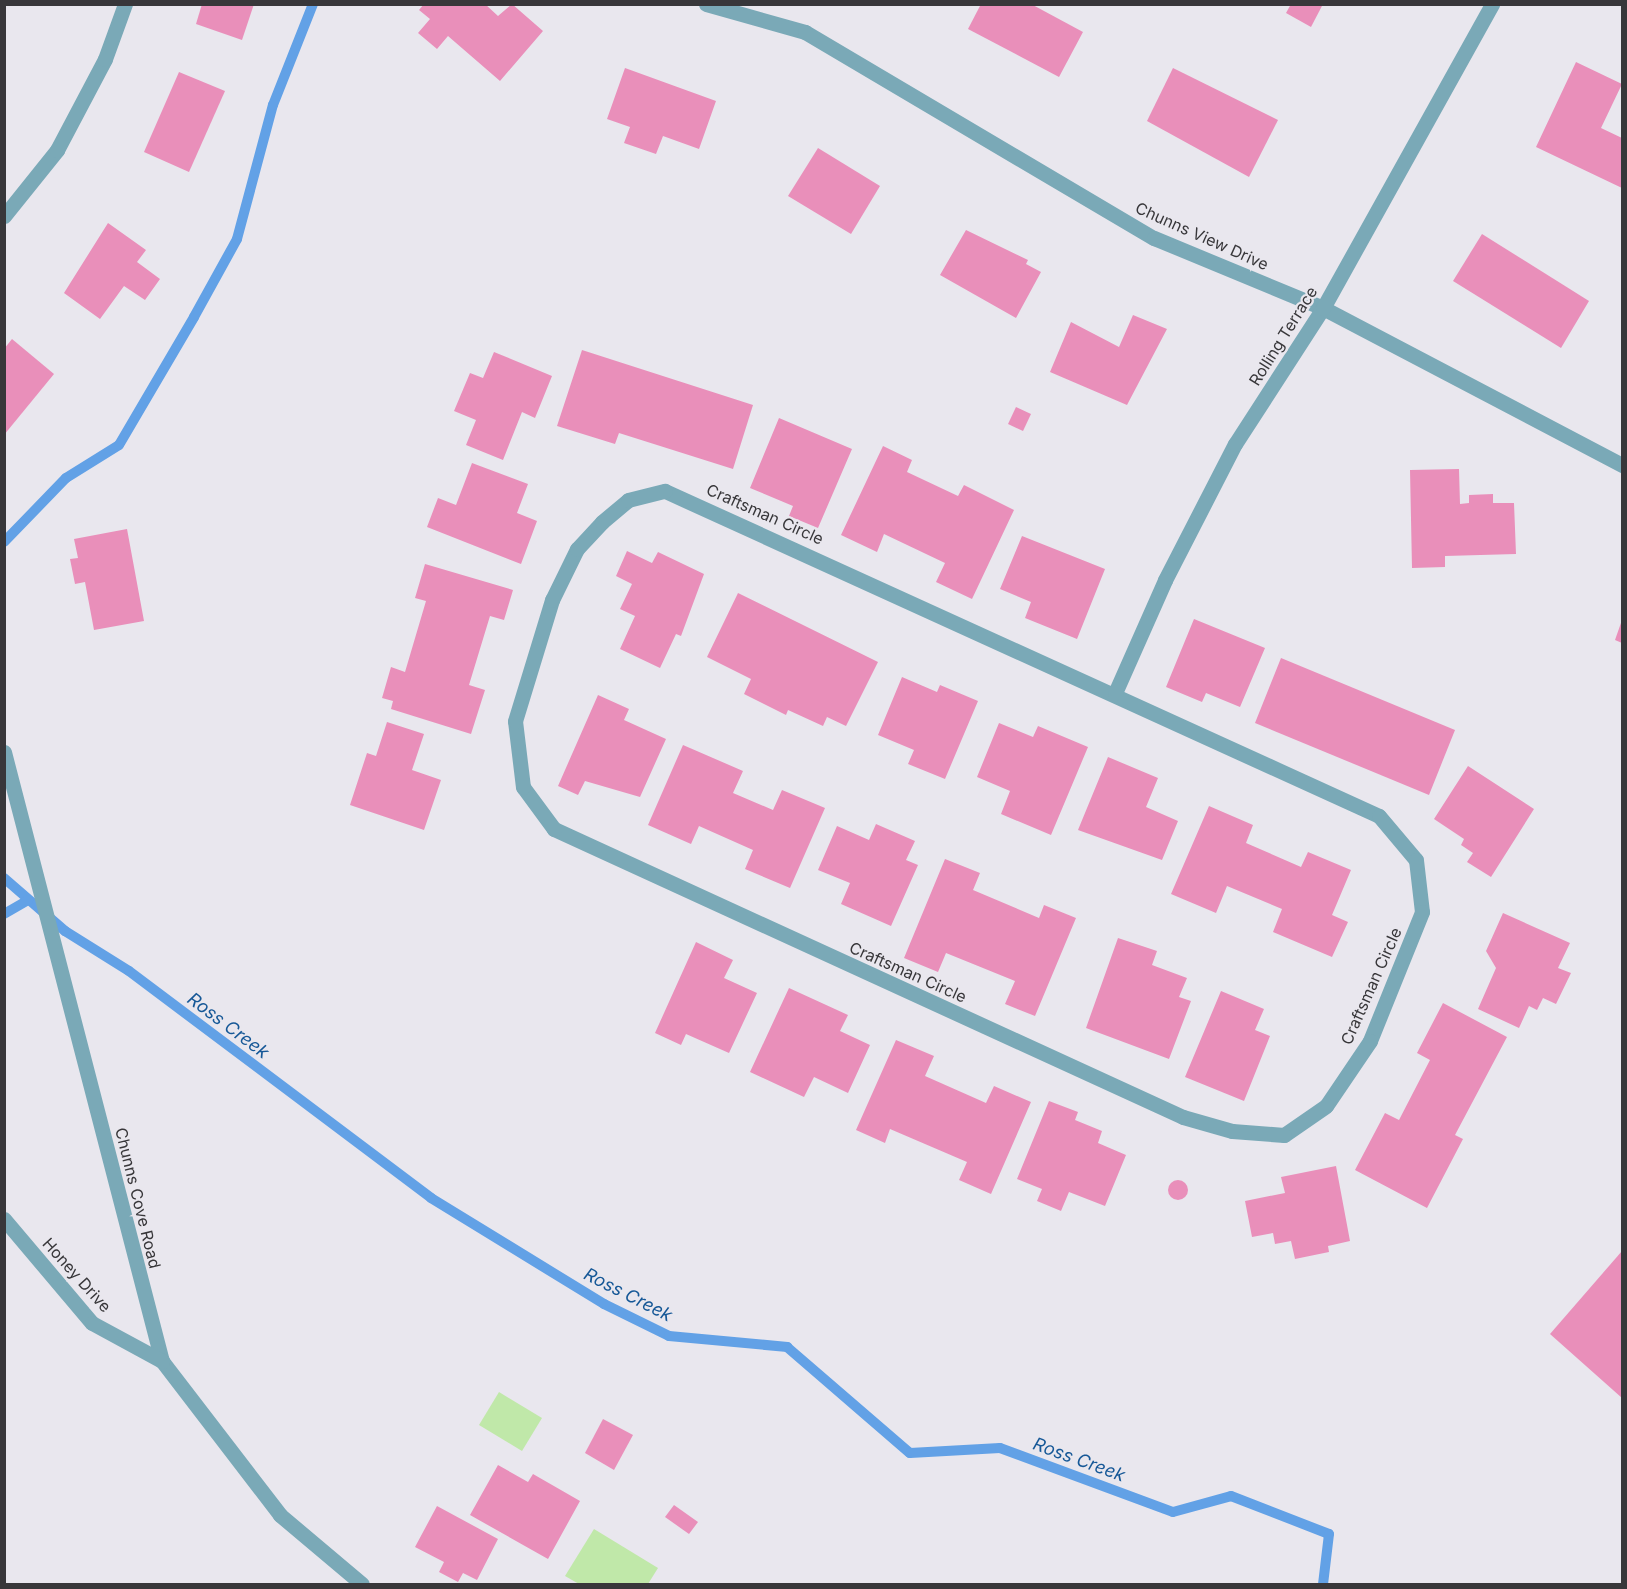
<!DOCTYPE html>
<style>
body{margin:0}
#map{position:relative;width:1627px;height:1589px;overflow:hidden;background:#e9e7ee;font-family:Inter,sans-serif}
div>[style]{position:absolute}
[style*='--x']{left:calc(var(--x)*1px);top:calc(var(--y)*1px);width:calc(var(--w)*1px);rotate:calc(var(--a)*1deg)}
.green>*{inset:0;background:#c0e8a9}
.stream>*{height:10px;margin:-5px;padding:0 5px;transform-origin:5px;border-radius:5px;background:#62a1e6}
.building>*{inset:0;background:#e98fba}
.round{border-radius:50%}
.minor>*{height:15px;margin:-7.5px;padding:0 7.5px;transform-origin:7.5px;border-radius:7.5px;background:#7aa9b7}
span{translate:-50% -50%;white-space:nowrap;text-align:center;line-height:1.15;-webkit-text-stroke:4.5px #e9e7ee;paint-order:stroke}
.street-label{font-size:16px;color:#38373a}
.water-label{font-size:18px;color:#165897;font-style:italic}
.frame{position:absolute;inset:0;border:6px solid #38373a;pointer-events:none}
</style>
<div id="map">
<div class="green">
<i style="clip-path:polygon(499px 1392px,542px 1418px,522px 1451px,479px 1425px)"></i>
<i style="clip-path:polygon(594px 1529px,658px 1568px,648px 1584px,579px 1584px,565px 1576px)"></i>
</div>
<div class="stream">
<i style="--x:4;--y:542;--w:89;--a:-45.9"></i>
<i style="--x:66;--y:478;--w:62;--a:-31.9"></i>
<i style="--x:119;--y:445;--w:148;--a:-59.6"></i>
<i style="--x:194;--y:317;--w:89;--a:-61.1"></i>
<i style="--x:237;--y:239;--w:139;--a:-75"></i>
<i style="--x:273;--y:105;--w:109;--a:-68.4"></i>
<i style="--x:4;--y:878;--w:81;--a:41"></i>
<i style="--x:65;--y:931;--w:75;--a:32"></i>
<i style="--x:129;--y:971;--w:378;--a:36.9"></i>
<i style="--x:431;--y:1198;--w:203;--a:31.5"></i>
<i style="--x:604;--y:1304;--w:72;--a:26.2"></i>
<i style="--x:669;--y:1336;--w:119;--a:5.3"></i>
<i style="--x:787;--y:1347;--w:162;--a:40.8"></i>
<i style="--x:910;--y:1453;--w:90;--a:-3.2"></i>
<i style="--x:1000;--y:1448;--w:184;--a:20.3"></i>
<i style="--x:1173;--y:1512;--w:60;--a:-15.4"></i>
<i style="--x:1231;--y:1496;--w:105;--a:21.2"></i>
<i style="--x:1329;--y:1534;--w:50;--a:96.8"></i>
<i style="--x:4;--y:914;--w:28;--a:-30"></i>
</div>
<div class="building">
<i style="clip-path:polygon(202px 4px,254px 4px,242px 40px,196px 24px)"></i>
<i style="clip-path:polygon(424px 4px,485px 4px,498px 16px,512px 4px,543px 31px,500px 81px,448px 36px,437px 49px,418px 33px,430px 19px,419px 10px)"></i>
<i style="clip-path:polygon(981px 4px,1031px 4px,1083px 32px,1059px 77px,968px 29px)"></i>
<i style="clip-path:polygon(1291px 4px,1323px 4px,1311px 27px,1286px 13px)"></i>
<i style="clip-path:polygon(1576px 62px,1622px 84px,1601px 128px,1622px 138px,1622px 188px,1536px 147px)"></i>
<i style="clip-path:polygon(625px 68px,716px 101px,699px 149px,663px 136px,656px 154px,624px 143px,630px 127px,607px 119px)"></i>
<i style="clip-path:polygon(1173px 68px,1278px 120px,1249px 177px,1147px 121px)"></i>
<i style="clip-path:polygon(179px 72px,225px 91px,189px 172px,144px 152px)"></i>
<i style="clip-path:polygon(818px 148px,880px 186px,851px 234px,788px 196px)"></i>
<i style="clip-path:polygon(108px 223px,146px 250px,137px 262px,160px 279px,145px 300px,124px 286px,100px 319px,64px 293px)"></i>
<i style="clip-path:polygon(966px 230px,1028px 260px,1026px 264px,1041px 272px,1016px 318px,940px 275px)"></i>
<i style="clip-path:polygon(1482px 234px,1589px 301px,1561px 348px,1453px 281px)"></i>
<i style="clip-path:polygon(1133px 315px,1167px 329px,1127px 405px,1050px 372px,1071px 322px,1119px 347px)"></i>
<i style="clip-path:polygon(12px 339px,54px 374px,4px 435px,4px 349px)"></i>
<i style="clip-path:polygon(582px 350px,753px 405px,733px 469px,619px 433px,615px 444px,557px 426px)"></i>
<i style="clip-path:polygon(494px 352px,552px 376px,535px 418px,522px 412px,503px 460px,466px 445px,476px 420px,454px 411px,470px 373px,483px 378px)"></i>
<i style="clip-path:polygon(1016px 407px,1031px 414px,1023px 431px,1008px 424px)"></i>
<i style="clip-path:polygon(779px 418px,852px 449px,818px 528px,789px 516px,793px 506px,750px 488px)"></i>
<i style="clip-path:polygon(883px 446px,912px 460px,907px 472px,958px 496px,964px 485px,1014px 510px,972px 599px,936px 582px,945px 563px,884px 534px,877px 552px,841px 535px)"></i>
<i style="clip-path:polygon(472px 463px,528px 484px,517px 513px,537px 521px,521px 564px,427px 527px,438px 498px,456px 505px)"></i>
<i style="clip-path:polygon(1459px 469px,1460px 504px,1469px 503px,1469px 495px,1493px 494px,1493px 503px,1514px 503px,1516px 554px,1445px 556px,1445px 567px,1412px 568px,1410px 470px)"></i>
<i style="clip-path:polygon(127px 529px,144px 621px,94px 630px,85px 582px,75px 584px,70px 559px,78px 558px,74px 539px)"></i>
<i style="clip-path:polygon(1022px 536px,1105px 569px,1077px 639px,1025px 618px,1031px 602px,1000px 589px)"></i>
<i style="clip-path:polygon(627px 551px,652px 563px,658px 552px,704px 574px,681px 636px,676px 634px,660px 668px,620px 649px,635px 616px,620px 609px,632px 584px,616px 576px)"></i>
<i style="clip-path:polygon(425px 564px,513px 590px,504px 620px,490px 616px,469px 685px,485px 690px,471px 734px,391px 709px,393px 701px,382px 698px,391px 667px,405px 672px,426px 601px,415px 598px)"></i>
<i style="clip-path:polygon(738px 593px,878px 662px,846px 726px,827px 717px,823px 726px,788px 710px,786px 715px,744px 694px,751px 679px,707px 657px)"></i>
<i style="clip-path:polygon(1194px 619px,1265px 648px,1240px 707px,1206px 693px,1202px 702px,1166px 687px)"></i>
<i style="clip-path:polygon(1622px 620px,1622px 643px,1615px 640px)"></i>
<i style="clip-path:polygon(1281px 658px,1455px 730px,1429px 795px,1255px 723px)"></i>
<i style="clip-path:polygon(902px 677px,937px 692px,940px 685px,978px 701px,945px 779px,908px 764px,914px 750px,878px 735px)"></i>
<i style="clip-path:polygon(598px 695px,629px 709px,624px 720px,666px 739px,640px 797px,585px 781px,578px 795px,558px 786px)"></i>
<i style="clip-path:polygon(387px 722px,424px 734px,412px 770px,441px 780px,424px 830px,350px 805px,367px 753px,376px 756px)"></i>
<i style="clip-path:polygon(999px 723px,1033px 737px,1038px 726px,1088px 747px,1051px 835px,1001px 814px,1010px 791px,977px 777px)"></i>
<i style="clip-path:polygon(683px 745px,743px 771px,733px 793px,773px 810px,782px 790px,825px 808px,790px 888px,745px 869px,753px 850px,699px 826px,691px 844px,648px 825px)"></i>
<i style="clip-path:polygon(1108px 757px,1158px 778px,1146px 807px,1178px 821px,1162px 860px,1078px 830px)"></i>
<i style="clip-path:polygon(1468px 766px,1534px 809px,1491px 877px,1467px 862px,1473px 853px,1461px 845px,1464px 839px,1434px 819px)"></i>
<i style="clip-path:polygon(1209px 806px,1253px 825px,1246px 843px,1301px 867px,1308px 852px,1351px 870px,1332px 915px,1348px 922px,1332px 957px,1273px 932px,1282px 909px,1227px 886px,1216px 913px,1171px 894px)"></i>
<i style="clip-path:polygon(876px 824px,915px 841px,906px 860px,918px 865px,891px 926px,841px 904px,850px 883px,818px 870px,837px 826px,869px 840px)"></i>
<i style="clip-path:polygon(945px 859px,980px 873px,973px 890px,1039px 918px,1044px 905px,1076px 918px,1035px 1016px,1005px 1004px,1015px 981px,946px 953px,938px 972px,904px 958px)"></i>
<i style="clip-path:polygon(1503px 913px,1570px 943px,1558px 968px,1571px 973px,1556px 1004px,1543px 998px,1537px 1010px,1529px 1006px,1519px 1028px,1478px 1009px,1496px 968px,1486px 951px)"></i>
<i style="clip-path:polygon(1118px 938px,1157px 951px,1152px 965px,1187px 978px,1179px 997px,1191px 1001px,1169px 1059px,1086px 1028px)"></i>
<i style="clip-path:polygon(696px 942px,733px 960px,724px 978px,757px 993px,729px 1053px,686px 1034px,681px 1045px,655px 1033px)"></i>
<i style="clip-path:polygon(789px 988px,848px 1015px,840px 1031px,870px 1045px,848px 1093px,814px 1077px,804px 1097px,750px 1072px)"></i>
<i style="clip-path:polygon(1221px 991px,1264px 1009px,1255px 1030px,1270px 1036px,1244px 1101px,1185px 1077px)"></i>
<i style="clip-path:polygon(1443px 1003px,1507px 1037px,1455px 1135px,1463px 1139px,1427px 1208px,1355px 1170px,1385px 1113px,1399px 1120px,1430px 1060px,1417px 1053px)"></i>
<i style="clip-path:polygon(896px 1040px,934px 1056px,925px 1076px,986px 1103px,994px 1086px,1031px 1102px,991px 1194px,959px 1180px,967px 1162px,890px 1129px,885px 1143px,856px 1130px)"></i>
<i style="clip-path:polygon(1049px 1101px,1078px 1112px,1075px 1120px,1102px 1131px,1098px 1143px,1126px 1155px,1105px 1206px,1069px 1192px,1061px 1211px,1037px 1201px,1042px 1189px,1017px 1179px)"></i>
<i style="clip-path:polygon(1336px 1166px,1350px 1241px,1328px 1246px,1329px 1252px,1295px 1259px,1291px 1241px,1275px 1244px,1273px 1233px,1252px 1237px,1245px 1201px,1285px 1193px,1281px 1177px)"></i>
<i class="round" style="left:1168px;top:1180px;width:20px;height:20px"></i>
<i style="clip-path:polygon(1622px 1251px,1622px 1398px,1550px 1334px)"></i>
<i style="clip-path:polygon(603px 1419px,633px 1435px,614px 1470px,585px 1453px)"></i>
<i style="clip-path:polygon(498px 1465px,528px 1482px,533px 1474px,580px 1501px,548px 1559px,470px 1515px)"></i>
<i style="clip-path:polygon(674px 1505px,698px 1522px,689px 1534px,665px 1517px)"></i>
<i style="clip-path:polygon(437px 1506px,498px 1539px,477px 1580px,463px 1573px,458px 1582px,439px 1572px,444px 1562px,415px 1547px)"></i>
</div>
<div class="minor">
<i style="--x:706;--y:4;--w:103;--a:15.8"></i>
<i style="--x:805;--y:32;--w:405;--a:30.6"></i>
<i style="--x:1154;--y:238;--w:183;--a:22.5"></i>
<i style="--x:1323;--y:308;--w:338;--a:27.7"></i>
<i style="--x:4;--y:216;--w:85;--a:-51.2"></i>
<i style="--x:57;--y:150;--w:103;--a:-62.2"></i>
<i style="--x:105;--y:59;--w:59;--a:-70"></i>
<i style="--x:665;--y:491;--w:784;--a:24.47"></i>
<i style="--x:1379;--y:816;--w:57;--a:49.9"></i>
<i style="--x:1416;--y:860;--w:52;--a:83.4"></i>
<i style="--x:1422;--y:912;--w:139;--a:112"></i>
<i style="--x:1370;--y:1041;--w:78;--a:124.1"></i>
<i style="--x:1326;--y:1106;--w:51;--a:145.4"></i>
<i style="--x:1284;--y:1135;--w:52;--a:-175.6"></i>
<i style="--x:1232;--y:1131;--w:51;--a:-164.1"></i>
<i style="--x:1183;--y:1117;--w:692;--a:-155.4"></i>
<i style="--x:554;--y:829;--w:52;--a:-126.4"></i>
<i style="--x:523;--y:787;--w:66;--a:-96.9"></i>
<i style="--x:515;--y:721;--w:127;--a:-73"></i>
<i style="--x:552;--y:600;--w:57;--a:-63.9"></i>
<i style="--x:577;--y:549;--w:37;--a:-47"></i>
<i style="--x:602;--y:522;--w:34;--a:-40"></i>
<i style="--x:628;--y:500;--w:38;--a:-14"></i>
<i style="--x:1115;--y:693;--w:124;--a:-66.1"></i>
<i style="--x:1165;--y:580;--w:153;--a:-62.8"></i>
<i style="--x:1235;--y:444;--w:162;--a:-57.1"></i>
<i style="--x:1323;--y:308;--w:348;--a:-60.9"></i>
<i style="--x:4;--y:752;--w:629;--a:75.46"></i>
<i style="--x:162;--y:1361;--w:194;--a:52.5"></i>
<i style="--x:280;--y:1515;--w:107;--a:40.1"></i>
<i style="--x:4;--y:1219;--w:136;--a:49.8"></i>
<i style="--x:92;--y:1323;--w:80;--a:28.5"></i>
</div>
<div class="street-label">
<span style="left:1202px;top:236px;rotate:24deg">Chunns View Drive</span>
<span style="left:1283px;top:336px;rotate:-58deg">Rolling Terrace</span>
<span style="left:765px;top:514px;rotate:24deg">Craftsman Circle</span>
<span style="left:908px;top:972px;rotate:24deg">Craftsman Circle</span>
<span style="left:1371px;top:986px;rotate:-66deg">Craftsman Circle</span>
<span style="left:138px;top:1198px;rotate:76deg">Chunns Cove Road</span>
<span style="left:77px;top:1275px;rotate:48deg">Honey Drive</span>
</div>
<div class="water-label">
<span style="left:228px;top:1026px;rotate:37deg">Ross Creek</span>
<span style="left:628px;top:1295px;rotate:27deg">Ross Creek</span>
<span style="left:1079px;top:1460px;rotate:20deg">Ross Creek</span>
</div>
<div class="frame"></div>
</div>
